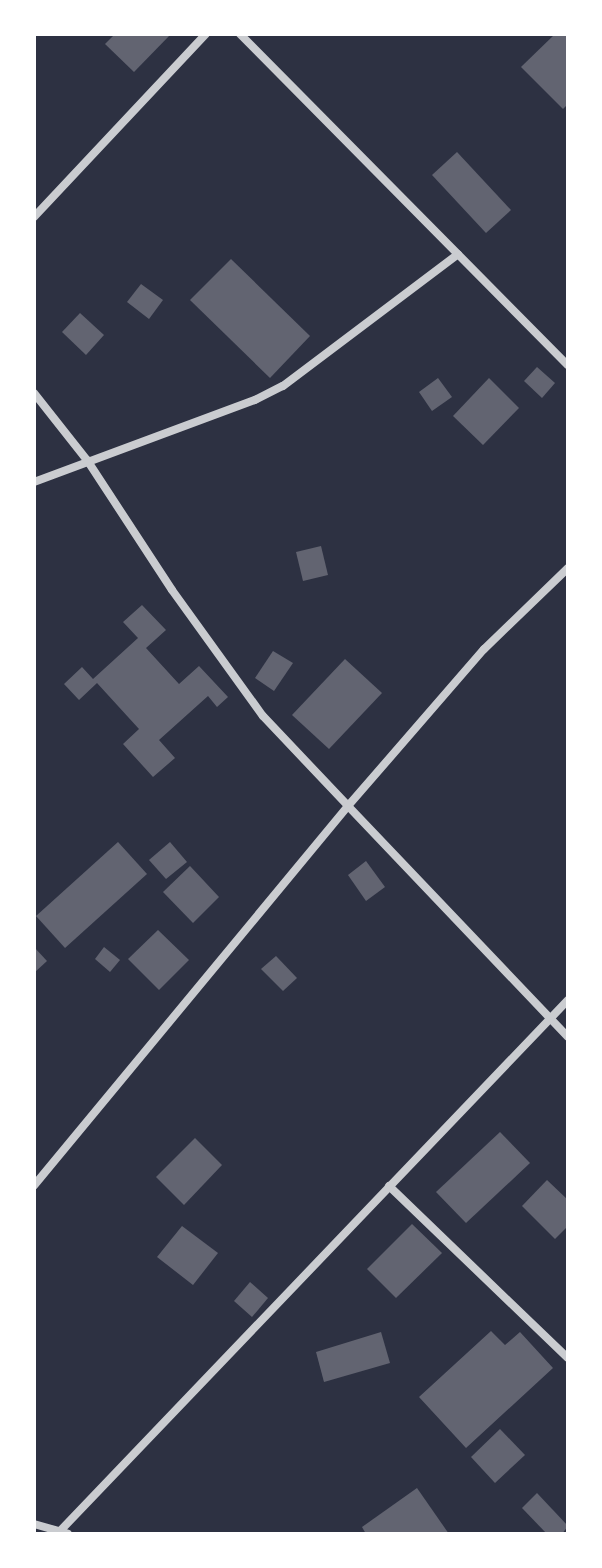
<!DOCTYPE html>
<style>
body{margin:0}
#map{position:relative;width:602px;height:1568px;overflow:hidden;background:#2d3142;font-family:"Fira Sans Condensed",sans-serif}
div>[style]{position:absolute}
[style*='--x']{left:calc(var(--x)*1px);top:calc(var(--y)*1px);width:calc(var(--w)*1px);rotate:calc(var(--a)*1deg)}
.building>*{inset:0;background:#626471}
.minor>*{height:8px;margin:-4px;padding:0 4px;transform-origin:4px;border-radius:4px;background:#caccd0}
span{translate:-50% -50%;white-space:nowrap;text-align:center;line-height:1.15;-webkit-text-stroke:8px #fff;paint-order:stroke}
.frame{position:absolute;inset:0;border:36px solid #fff;pointer-events:none}
</style>
<div id="map">
<div class="building">
<i style="clip-path:polygon(115px 34px,171px 34px,134px 72px,105px 44px)"></i>
<i style="clip-path:polygon(555px 34px,568px 34px,568px 104px,563px 109px,521px 67px)"></i>
<i style="clip-path:polygon(457px 152px,511px 210px,486px 233px,432px 175px)"></i>
<i style="clip-path:polygon(231px 259px,310px 336px,270px 378px,190px 300px)"></i>
<i style="clip-path:polygon(141px 284px,163px 300px,149px 319px,127px 302px)"></i>
<i style="clip-path:polygon(80px 313px,104px 335px,86px 355px,62px 332px)"></i>
<i style="clip-path:polygon(537px 367px,555px 383px,542px 398px,524px 381px)"></i>
<i style="clip-path:polygon(438px 378px,452px 397px,432px 411px,419px 392px)"></i>
<i style="clip-path:polygon(489px 378px,519px 408px,483px 445px,453px 416px)"></i>
<i style="clip-path:polygon(321px 546px,328px 575px,303px 581px,296px 552px)"></i>
<i style="clip-path:polygon(142px 605px,166px 630px,146px 648px,179px 684px,199px 666px,228px 697px,217px 707px,208px 696px,159px 740px,175px 758px,153px 777px,123px 744px,139px 729px,97px 683px,79px 700px,64px 684px,82px 667px,93px 679px,138px 638px,123px 622px)"></i>
<i style="clip-path:polygon(273px 651px,293px 663px,274px 691px,255px 678px)"></i>
<i style="clip-path:polygon(345px 659px,382px 693px,329px 749px,292px 715px)"></i>
<i style="clip-path:polygon(118px 842px,147px 874px,65px 948px,36px 916px)"></i>
<i style="clip-path:polygon(170px 842px,187px 862px,166px 879px,149px 860px)"></i>
<i style="clip-path:polygon(366px 861px,385px 887px,366px 901px,348px 875px)"></i>
<i style="clip-path:polygon(190px 866px,219px 897px,193px 923px,163px 892px)"></i>
<i style="clip-path:polygon(158px 930px,189px 960px,159px 990px,128px 959px)"></i>
<i style="clip-path:polygon(34px 947px,47px 961px,34px 973px)"></i>
<i style="clip-path:polygon(104px 947px,120px 960px,110px 972px,95px 959px)"></i>
<i style="clip-path:polygon(276px 956px,297px 978px,283px 991px,261px 969px)"></i>
<i style="clip-path:polygon(500px 1132px,530px 1163px,466px 1223px,436px 1192px)"></i>
<i style="clip-path:polygon(195px 1138px,222px 1165px,184px 1205px,156px 1177px)"></i>
<i style="clip-path:polygon(547px 1180px,568px 1200px,568px 1226px,555px 1239px,522px 1206px)"></i>
<i style="clip-path:polygon(412px 1224px,442px 1253px,396px 1298px,367px 1269px)"></i>
<i style="clip-path:polygon(182px 1226px,218px 1253px,193px 1285px,157px 1257px)"></i>
<i style="clip-path:polygon(250px 1282px,268px 1298px,252px 1317px,234px 1301px)"></i>
<i style="clip-path:polygon(491px 1331px,505px 1345px,520px 1332px,553px 1368px,466px 1448px,419px 1397px)"></i>
<i style="clip-path:polygon(381px 1332px,390px 1363px,324px 1382px,316px 1352px)"></i>
<i style="clip-path:polygon(500px 1429px,525px 1455px,495px 1483px,471px 1457px)"></i>
<i style="clip-path:polygon(417px 1488px,449px 1534px,366px 1534px,362px 1527px)"></i>
<i style="clip-path:polygon(537px 1493px,568px 1526px,562px 1534px,547px 1534px,522px 1508px)"></i>
</div>
<div class="minor">
<i style="--x:240;--y:34;--w:466;--a:45.3"></i>
<i style="--x:34;--y:217;--w:251;--a:-46.8"></i>
<i style="--x:34;--y:393;--w:85;--a:51.7"></i>
<i style="--x:87;--y:460;--w:155;--a:56.8"></i>
<i style="--x:172;--y:590;--w:155;--a:54.2"></i>
<i style="--x:263;--y:716;--w:124;--a:46.6"></i>
<i style="--x:348;--y:806;--w:493;--a:129.6"></i>
<i style="--x:34;--y:482;--w:236;--a:-20.4"></i>
<i style="--x:255;--y:400;--w:31;--a:-27"></i>
<i style="--x:283;--y:386;--w:219;--a:-37"></i>
<i style="--x:568;--y:568;--w:117;--a:136"></i>
<i style="--x:484;--y:649;--w:208;--a:130.9"></i>
<i style="--x:348;--y:806;--w:319;--a:46.4"></i>
<i style="--x:389;--y:1186;--w:248;--a:43.9"></i>
<i style="--x:34;--y:1524;--w:35;--a:16"></i>
<i style="--x:61;--y:1530;--w:733;--a:-46.27"></i>
</div>
<div class="frame"></div>
</div>
